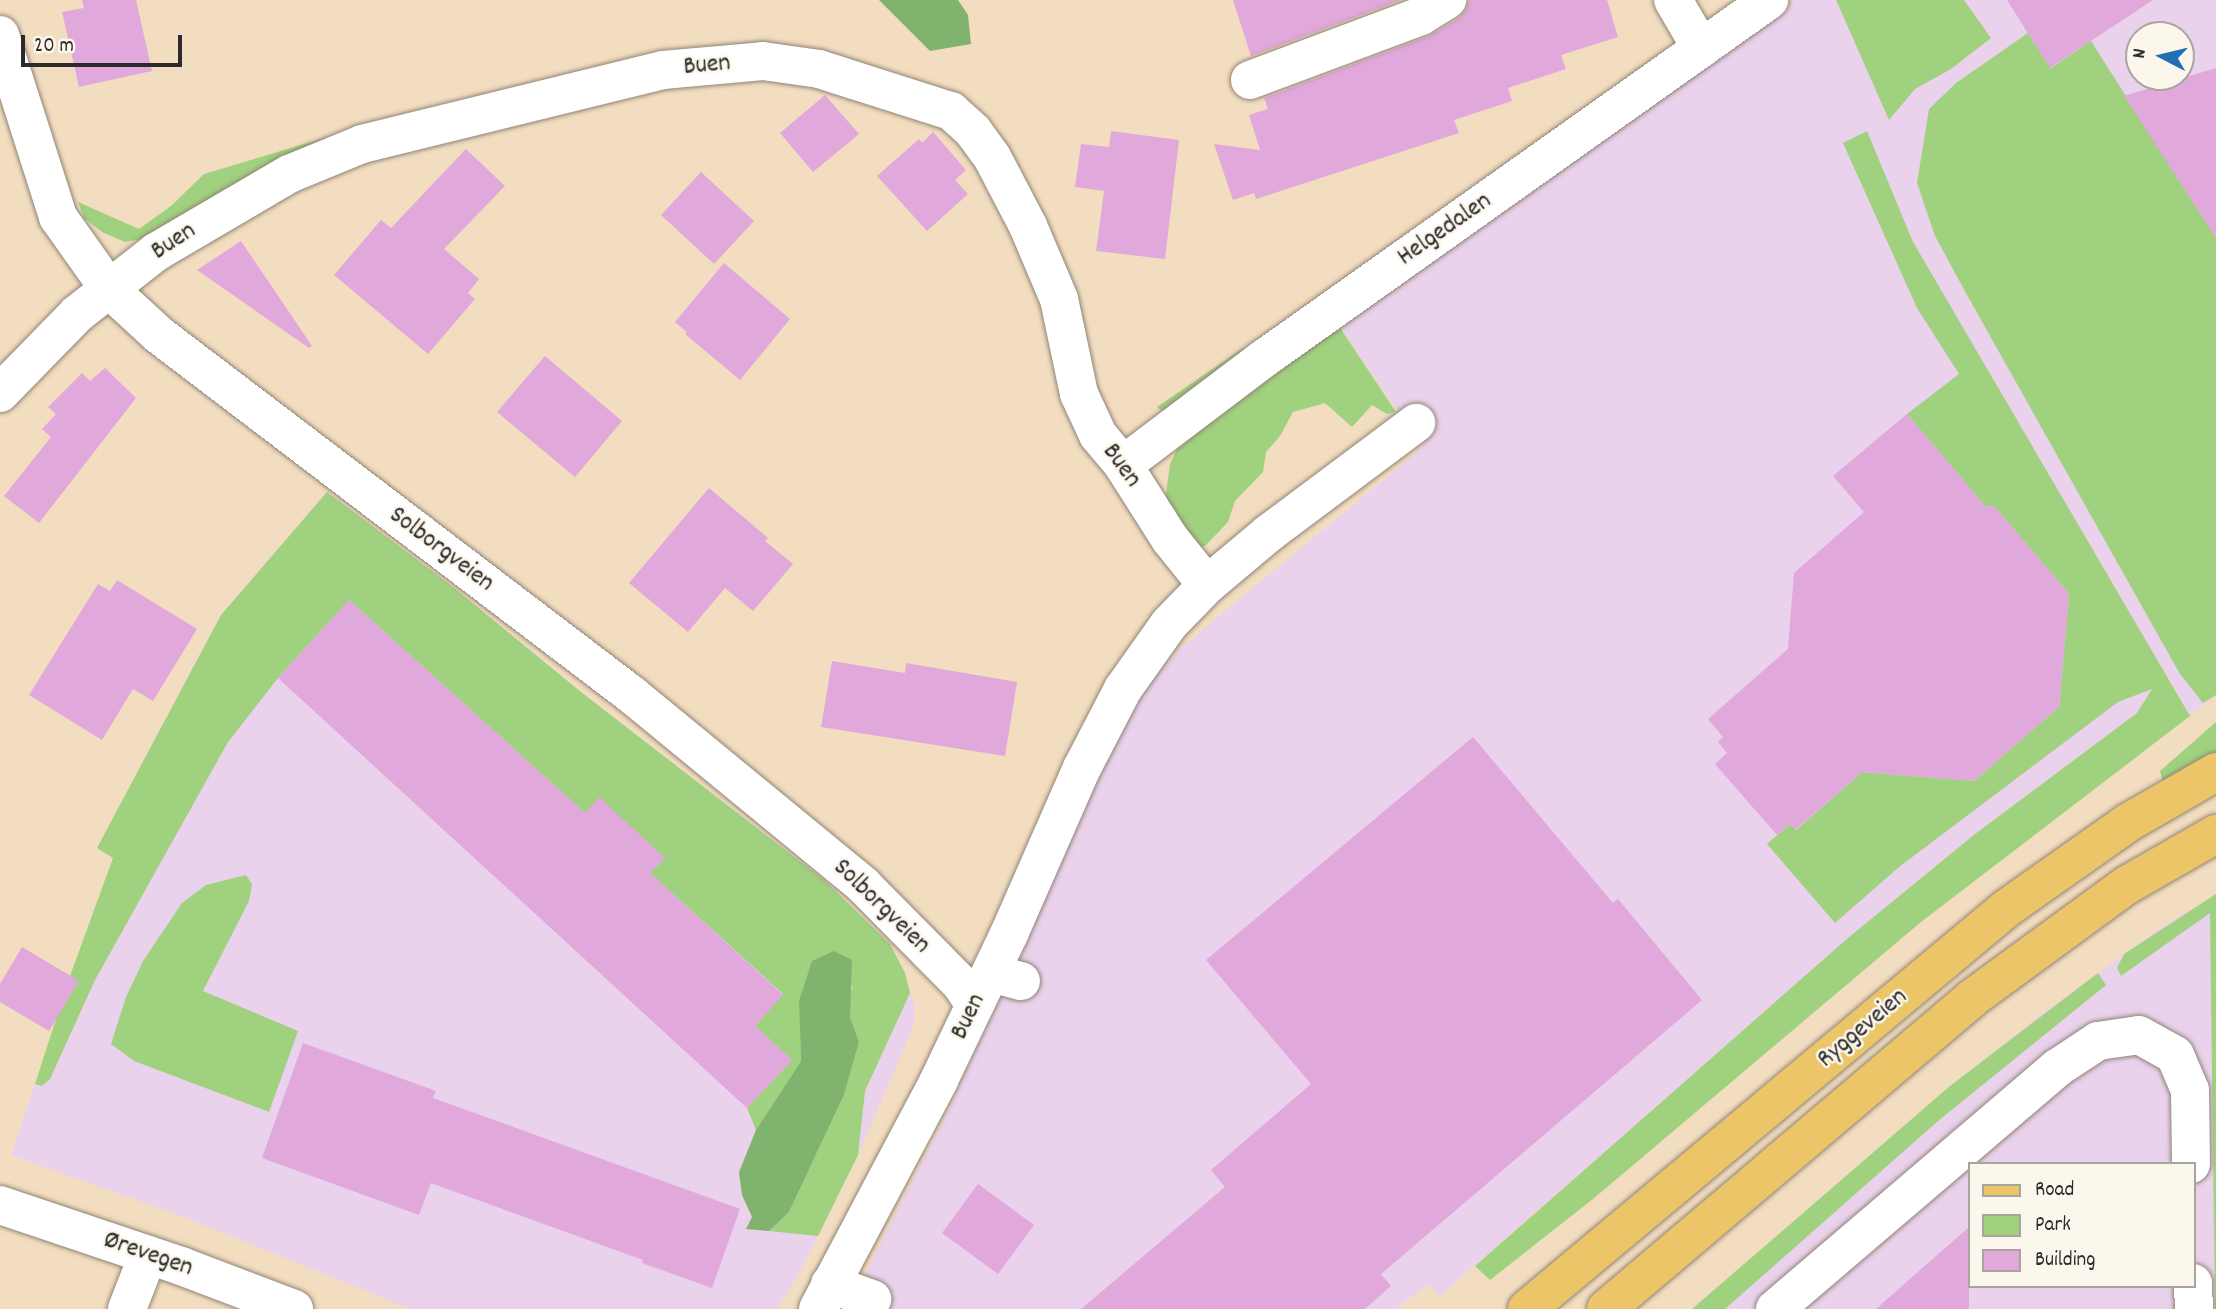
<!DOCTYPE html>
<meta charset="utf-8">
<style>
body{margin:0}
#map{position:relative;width:2216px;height:1309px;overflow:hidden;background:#f3ddc0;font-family:Dekko,sans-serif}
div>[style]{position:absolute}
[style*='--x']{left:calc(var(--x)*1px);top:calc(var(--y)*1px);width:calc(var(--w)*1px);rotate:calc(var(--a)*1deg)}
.built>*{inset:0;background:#ead1ec}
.green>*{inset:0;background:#a0d17f}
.forest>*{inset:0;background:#80b36e}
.building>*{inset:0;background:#e0a8db}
.roads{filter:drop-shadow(0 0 2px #8f8476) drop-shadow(0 0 2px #8f8476)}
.minor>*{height:38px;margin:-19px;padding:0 19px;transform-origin:19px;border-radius:19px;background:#fff}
.major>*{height:38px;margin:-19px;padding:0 19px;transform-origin:19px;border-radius:19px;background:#edc569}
span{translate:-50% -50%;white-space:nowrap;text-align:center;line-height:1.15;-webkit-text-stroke:5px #fbf7ec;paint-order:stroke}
.street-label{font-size:26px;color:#2b2b2b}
.legend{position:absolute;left:1968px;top:1162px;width:228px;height:126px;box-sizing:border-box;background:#fbf7ec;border:2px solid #a8a59f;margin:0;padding:9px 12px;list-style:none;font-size:21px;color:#2b2b2b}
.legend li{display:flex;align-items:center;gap:14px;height:35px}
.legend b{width:35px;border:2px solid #a8a59f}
.north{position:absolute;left:2125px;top:21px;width:70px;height:70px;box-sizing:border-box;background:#fbf7ec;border:2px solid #a8a59f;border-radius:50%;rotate:277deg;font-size:19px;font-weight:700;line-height:28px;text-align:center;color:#2b2b2b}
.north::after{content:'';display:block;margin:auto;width:24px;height:32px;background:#1f6fb2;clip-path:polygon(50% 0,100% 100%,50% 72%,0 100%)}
.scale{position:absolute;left:21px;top:35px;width:161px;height:32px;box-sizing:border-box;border:4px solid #2b2b2b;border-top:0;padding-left:9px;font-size:21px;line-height:24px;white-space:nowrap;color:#2b2b2b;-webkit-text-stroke:5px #fbf7ec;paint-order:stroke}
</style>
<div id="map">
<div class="built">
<i style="clip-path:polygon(evenodd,1794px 0,2216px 0,2216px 695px,2190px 716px,2168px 678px,2148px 693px,2137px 713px,1975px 834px,1848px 938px,1440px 1296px,1428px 1284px,1396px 1309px,851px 1309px,872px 1260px,948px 1112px,1111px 745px,1136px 698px,1183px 646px,1423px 447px,1337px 323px,1794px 0,2139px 35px,2181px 35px,2181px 77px,2139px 77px,2139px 35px)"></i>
<i style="clip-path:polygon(327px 492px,453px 587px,581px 692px,824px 880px,890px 944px,905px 973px,915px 1010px,914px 1025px,858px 1155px,801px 1271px,777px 1309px,410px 1309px,184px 1217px,11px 1155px,113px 858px,97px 848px,221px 615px)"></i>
<i style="clip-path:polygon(evenodd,2216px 894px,2216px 1309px,1692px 1309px,1950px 1087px,2039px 1016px,2165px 925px,2216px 894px,1969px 1164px,2193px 1164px,2193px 1286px,1969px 1286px,1969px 1164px)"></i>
</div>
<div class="green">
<i style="clip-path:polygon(1836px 0,1964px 0,1991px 38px,1951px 69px,1915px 89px,1889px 120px)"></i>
<i style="clip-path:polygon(2028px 33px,2051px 68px,2091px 41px,2216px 238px,2216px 695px,2203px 703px,2180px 674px,1967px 295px,1935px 236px,1917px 183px,1929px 109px,1956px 83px)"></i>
<i style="clip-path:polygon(1867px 131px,1913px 242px,2190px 716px,1921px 922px,1593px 1199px,1490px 1280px,1475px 1266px,1848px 938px,1975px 834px,2137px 713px,2152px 689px,2118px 702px,1899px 867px,1835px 923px,1767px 844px,1790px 824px,1796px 830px,1862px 772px,1974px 781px,2059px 707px,2069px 594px,1995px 507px,1985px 506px,1907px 414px,1959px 374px,1917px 308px,1843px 143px)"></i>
<i style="clip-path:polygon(341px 133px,148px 238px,125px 242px,102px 232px,84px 218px,78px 202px,139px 229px,171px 206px,204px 174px)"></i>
<i style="clip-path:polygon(1337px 323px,1396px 412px,1387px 414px,1372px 405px,1352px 427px,1325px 403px,1293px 412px,1280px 436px,1266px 452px,1263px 472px,1235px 501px,1228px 522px,1205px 546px,1194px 549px,1165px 501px,1170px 464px,1181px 441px)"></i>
<i style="clip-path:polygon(1267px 337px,1165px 414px,1157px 407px,1240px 350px)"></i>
<i style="clip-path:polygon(327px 492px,453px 587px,581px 692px,824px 880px,890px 944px,905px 973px,910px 993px,865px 1091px,858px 1155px,818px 1236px,769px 1231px,789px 1212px,844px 1095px,859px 1042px,850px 1017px,849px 998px,853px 985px,800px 1028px,801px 1061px,756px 1130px,747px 1108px,792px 1060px,755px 1026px,783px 994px,650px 873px,664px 859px,599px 798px,585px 813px,349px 600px,278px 678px,228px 742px,95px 980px,50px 1079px,42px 1086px,35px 1084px,57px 1016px,78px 981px,70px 976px,113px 858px,97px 848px,221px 615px)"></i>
<i style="clip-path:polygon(2216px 722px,2216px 752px,2163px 782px,2160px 771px)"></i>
<i style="clip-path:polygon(246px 875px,252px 884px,249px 901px,203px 991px,298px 1031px,269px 1112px,134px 1061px,111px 1044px,126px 997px,143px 961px,182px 903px,206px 885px)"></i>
<i style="clip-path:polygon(2216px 894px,2216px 1309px,2215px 1309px,2210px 913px,2121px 976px,2117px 968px,2124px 954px)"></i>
<i style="clip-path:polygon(2098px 973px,2106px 985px,1938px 1121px,1725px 1309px,1692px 1309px,1950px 1086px)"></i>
</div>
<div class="forest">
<i style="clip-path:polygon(879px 0,958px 0,968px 15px,971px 44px,930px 51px)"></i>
<i style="clip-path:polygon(834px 951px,852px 960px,850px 1017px,859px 1042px,844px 1095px,789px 1212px,769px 1231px,746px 1229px,752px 1217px,742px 1195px,739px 1172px,756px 1130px,801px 1061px,799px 1001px,812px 961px)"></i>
</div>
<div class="building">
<i style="clip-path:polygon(82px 0,136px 0,152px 71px,79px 87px,62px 12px,84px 8px)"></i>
<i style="clip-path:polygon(1233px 0,1401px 0,1251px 56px)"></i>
<i style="clip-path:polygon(1469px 0,1607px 0,1618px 37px,1561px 55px,1566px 69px,1508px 88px,1512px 101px,1454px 120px,1459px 133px,1256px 199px,1254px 193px,1233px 200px,1214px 144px,1260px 150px,1249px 115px,1268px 109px,1264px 98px,1429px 36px,1459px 18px,1466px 10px)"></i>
<i style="clip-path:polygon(2007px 0,2153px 0,2050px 68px)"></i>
<i style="clip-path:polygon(2216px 68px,2216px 238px,2124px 96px)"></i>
<i style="clip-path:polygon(825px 95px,859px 134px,813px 172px,780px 133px)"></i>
<i style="clip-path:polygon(1111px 131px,1179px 140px,1165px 259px,1096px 251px,1104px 191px,1075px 187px,1081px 144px,1109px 147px)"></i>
<i style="clip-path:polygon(933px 132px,966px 170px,955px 180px,968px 194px,927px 231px,877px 176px,919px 139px,922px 143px)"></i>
<i style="clip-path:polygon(466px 149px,505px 186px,444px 249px,479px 279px,468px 293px,475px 299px,428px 354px,334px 275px,381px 220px,391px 228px)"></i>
<i style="clip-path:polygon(701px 172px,754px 221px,714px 264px,661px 215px)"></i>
<i style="clip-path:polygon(241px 241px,312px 346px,309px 348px,197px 270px)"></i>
<i style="clip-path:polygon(724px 263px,790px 319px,740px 380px,685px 334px,687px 332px,675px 322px)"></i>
<i style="clip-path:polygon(545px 356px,622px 421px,575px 477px,497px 412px)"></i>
<i style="clip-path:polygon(105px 368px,136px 398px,39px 523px,4px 496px,51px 437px,42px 429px,56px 414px,48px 407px,82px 373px,90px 381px)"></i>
<i style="clip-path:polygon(1907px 414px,1985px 506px,1995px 507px,2069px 594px,2059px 707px,1974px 781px,1862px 772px,1795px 830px,1790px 824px,1777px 835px,1715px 764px,1727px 753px,1718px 742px,1723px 737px,1708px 719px,1788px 649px,1794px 573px,1864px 512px,1833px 476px)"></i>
<i style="clip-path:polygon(709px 488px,768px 538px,765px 541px,793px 564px,753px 611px,725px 588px,688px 632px,629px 583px)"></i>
<i style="clip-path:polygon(117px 580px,197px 629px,153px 701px,133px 689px,102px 740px,29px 695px,98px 584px,110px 591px)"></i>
<i style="clip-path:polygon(349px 600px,585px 813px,599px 797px,665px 858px,650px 873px,783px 995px,755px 1026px,792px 1060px,747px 1108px,278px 678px)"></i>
<i style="clip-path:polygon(832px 661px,905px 673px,906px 663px,1017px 682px,1005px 756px,821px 727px)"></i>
<i style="clip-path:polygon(1473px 737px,1613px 903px,1618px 899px,1702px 1000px,1381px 1274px,1391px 1286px,1365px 1309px,1081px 1309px,1225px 1187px,1211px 1170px,1311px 1084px,1206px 960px)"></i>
<i style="clip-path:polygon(22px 947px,79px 981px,49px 1031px,0 1002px,0 984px)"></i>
<i style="clip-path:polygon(303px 1043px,436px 1091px,433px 1098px,740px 1209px,712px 1288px,642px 1263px,643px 1260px,431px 1183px,419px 1215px,262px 1158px)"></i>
<i style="clip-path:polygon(978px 1184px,1034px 1225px,998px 1274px,942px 1233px)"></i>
<i style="clip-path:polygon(1969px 1227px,1969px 1309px,1876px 1309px)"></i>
</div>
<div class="roads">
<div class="minor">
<i style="--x:1673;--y:0;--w:56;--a:59.7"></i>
<i style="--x:0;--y:35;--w:191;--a:72.3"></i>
<i style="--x:58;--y:217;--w:88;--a:54.7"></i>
<i style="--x:109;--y:289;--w:68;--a:42.6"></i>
<i style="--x:159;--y:335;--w:594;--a:37.27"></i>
<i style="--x:632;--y:695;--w:299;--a:39.4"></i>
<i style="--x:863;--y:885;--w:139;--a:45.3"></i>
<i style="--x:961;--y:984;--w:24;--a:57"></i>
<i style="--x:1250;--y:80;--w:183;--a:-20.5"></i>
<i style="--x:1421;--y:16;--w:31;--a:-32"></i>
<i style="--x:0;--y:393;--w:110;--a:-45.7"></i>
<i style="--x:77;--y:314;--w:100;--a:-38.1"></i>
<i style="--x:156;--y:252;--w:154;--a:-30.4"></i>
<i style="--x:289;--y:174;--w:79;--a:-22.3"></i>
<i style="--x:362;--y:144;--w:310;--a:-13.8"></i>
<i style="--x:663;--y:70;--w:100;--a:-5.1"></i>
<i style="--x:763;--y:61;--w:57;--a:8.1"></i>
<i style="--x:819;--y:69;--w:139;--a:17.7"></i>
<i style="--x:951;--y:111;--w:30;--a:42"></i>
<i style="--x:973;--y:131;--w:32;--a:54"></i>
<i style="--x:992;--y:157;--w:78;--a:62.4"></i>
<i style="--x:1028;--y:226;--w:79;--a:67"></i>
<i style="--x:1059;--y:299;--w:97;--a:78.1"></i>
<i style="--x:1079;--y:394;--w:45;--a:65.1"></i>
<i style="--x:1098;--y:435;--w:39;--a:50"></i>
<i style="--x:1123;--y:465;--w:88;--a:57.6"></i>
<i style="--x:1170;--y:539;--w:59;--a:51.2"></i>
<i style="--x:1123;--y:465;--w:179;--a:-37.1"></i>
<i style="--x:1266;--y:357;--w:617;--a:-35.36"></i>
<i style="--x:991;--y:973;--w:31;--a:15"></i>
<i style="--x:0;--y:1205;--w:191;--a:18.6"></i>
<i style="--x:181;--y:1266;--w:121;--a:20.8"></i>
<i style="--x:2193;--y:1283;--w:26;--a:88"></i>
<i style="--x:830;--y:1284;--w:45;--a:19.7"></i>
<i style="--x:127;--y:1309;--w:58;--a:-68.7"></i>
<i style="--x:818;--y:1309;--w:259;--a:-62.1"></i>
<i style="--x:939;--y:1080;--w:162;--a:-64.4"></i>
<i style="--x:1009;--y:934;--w:181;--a:-66.3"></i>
<i style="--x:1082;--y:768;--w:89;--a:-62.6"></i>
<i style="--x:1123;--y:689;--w:80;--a:-54.7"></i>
<i style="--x:1169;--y:624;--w:54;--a:-45.7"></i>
<i style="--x:1207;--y:585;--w:81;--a:-40"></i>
<i style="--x:1269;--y:533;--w:184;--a:-36.8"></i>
<i style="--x:1775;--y:1309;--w:371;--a:-40.5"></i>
<i style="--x:2057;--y:1068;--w:49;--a:-33.4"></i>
<i style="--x:2098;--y:1041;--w:41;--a:-8.3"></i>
<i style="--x:2139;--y:1035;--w:41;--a:29.1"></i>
<i style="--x:2175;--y:1055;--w:38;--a:67"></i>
<i style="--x:2190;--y:1090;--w:74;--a:89.2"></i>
</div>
<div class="major">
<i style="--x:1527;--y:1309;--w:625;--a:-39.88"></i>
<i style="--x:2007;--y:908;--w:149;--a:-35.2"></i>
<i style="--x:2129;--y:822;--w:100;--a:-29.9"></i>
<i style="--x:1606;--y:1309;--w:479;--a:-40.3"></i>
<i style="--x:1971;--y:999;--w:193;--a:-36.2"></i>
<i style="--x:2127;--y:885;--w:103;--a:-29.8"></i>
</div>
</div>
<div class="street-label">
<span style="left:707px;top:66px;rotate:-5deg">Buen</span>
<span style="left:1445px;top:230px;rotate:-35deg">Helgedalen</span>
<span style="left:174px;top:242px;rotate:-33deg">Buen</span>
<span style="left:1121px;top:466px;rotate:54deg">Buen</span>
<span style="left:441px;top:550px;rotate:37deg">Solborgveien</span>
<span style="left:881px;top:907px;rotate:44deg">Solborgveien</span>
<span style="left:969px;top:1017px;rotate:-64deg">Buen</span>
<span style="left:1863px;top:1029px;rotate:-40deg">Ryggeveien</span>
<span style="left:148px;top:1255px;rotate:19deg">Ørevegen</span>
</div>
<ul class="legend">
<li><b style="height:9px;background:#edc569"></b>Road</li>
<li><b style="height:19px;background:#a0d17f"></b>Park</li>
<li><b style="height:19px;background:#e0a8db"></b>Building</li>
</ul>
<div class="north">N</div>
<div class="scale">20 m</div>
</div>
